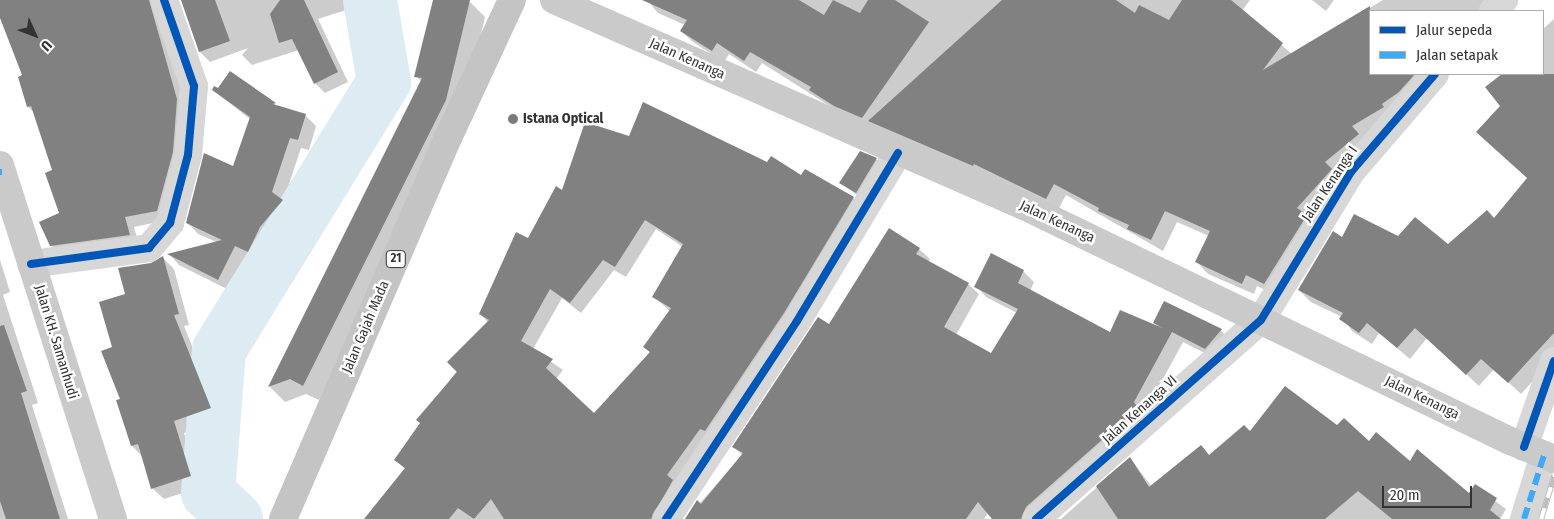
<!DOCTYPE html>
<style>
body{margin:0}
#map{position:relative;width:1554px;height:519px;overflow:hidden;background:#fff;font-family:"Fira Sans Condensed",sans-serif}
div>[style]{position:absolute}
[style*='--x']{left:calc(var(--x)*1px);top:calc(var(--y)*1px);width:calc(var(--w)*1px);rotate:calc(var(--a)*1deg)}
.shadow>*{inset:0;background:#0003}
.river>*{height:54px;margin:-27px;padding:0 27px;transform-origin:27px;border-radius:27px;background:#ddebf3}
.building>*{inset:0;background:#818181}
.minor>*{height:28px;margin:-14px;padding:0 14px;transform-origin:14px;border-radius:14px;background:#d7d7d7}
.major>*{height:28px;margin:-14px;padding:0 14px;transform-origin:14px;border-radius:14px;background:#cacaca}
.highway>*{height:28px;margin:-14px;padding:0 14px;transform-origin:14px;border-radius:14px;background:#c4c4c4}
.rail>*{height:5.5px;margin-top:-2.75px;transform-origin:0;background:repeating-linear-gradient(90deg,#fff 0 11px,#bebebe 0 22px);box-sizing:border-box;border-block:1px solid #bebebe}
.quiet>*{height:6px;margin-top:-3px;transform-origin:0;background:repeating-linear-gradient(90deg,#3fa9f5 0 12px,transparent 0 18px)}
.cycleway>*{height:8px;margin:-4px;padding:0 4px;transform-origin:4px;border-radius:4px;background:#0057b8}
.dots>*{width:14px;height:14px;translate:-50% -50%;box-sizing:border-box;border:2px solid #fff;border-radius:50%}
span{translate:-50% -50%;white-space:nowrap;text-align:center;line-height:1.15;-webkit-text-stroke:5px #fff;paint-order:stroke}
.shield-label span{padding:1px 4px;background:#fff;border:1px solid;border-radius:4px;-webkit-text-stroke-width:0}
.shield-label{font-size:12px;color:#333;font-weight:700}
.street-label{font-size:14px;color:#333}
.poi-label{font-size:14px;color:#333;font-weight:700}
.left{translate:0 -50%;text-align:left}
.legend{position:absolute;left:1369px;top:10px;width:175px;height:65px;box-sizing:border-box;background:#fff;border:1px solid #adadad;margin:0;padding:6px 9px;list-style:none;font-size:15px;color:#333}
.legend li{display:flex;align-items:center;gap:10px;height:25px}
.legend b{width:25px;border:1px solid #adadad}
.north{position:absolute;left:10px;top:10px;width:50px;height:50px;-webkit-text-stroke:4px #fff;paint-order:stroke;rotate:133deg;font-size:14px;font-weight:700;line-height:20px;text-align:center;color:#333}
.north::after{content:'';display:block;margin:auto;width:18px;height:22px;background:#333;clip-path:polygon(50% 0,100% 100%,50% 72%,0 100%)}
.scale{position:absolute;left:1382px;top:486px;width:90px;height:22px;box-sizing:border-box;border:2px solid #333;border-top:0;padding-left:6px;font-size:15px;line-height:18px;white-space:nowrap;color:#333;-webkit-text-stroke:4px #fff;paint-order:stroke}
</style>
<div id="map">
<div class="shadow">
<i style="clip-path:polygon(0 0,164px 0,187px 110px,167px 220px,134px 227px,139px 245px,61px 255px,51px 245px,61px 213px,53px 171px,35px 113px,28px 107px,23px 76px)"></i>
<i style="clip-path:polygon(182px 0,345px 0,349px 9px,318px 19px,348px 82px,325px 93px,315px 83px,299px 50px,252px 65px,242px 55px,248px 48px,210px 62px,200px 52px)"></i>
<i style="clip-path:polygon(434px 0,470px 2px,485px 17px,461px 116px,319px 400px,306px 394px,285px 402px,270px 387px,422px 82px,416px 76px)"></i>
<i style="clip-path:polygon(647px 0,1250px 0,1242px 11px,1292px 54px,1383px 0,1505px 0,1491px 11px,1370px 11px,1370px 74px,1433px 74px,1276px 295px,1257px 286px,1254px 294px,1208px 274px,1197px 262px,1209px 236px,1177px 222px,1163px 251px,1066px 195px,1058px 210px,847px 117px,762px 63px,756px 72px,729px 54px,724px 62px,693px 42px,681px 31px,685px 25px,658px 13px)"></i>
<i style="clip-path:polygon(1312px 0,1334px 0,1326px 11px)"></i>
<i style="clip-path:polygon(1554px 19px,1554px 357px,1521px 394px,1494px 369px,1479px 386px,1427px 338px,1410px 359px,1379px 333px,1372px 344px,1352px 331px,1342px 317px,1311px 302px,1299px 290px,1343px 239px,1399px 238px,1448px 246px,1494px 219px,1528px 178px,1502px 106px,1487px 87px,1504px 74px,1543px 74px,1543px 29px)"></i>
<i style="clip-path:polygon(230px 72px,278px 107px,306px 116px,316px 126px,309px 150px,301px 148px,283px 202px,292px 212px,271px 237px,259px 262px,246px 256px,229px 290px,179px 265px,170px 255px,217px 242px,198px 234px,188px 223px,234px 168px,251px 120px,213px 90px,218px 89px)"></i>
<i style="clip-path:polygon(evenodd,630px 138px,767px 164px,853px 198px,863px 208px,667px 519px,366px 519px,405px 469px,396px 460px,489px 323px,480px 314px,528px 239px,563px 192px,630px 138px,656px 229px,683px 247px,653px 296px,670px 311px,645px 347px,651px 354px,594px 414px,556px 379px,563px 370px,533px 349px,562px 298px,581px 313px,614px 270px,626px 277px,656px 229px)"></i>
<i style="clip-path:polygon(876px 159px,882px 166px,862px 199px,841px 183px)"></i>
<i style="clip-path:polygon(919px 249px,930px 259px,928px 262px,968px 284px,979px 294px,956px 335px,992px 355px,1017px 313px,986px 297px,976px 286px,1023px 271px,1034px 282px,1030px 291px,1111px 334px,1160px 328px,1155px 323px,1165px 303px,1221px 331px,1232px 341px,1216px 359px,1183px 342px,1144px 414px,1036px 519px,994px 519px,988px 513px,984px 519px,686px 519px,742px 455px,734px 447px,830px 326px)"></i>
<i style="clip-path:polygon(163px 258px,174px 269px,189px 325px,184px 326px,221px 419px,184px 433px,201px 487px,164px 499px,152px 488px,143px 457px,132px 446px,118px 401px,121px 399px,114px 348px,126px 295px,152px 265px)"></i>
<i style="clip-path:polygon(0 260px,10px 292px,3px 295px,38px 403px,32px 405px,68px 519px,0 519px)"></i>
<i style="clip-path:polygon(1338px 427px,1470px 494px,1475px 486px,1506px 509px,1500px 519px,1061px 519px,1130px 458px,1152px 487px,1201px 446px,1210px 456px,1250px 432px)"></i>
</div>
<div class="river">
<i style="--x:236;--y:519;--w:38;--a:-137"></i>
<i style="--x:208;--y:493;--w:143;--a:-85.6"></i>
<i style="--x:219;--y:350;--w:315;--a:-58.4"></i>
<i style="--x:384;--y:82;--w:83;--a:-99.7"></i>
</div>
<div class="building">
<i style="clip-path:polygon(0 0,149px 0,177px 99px,173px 152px,157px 211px,125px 217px,130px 235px,50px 246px,39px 222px,59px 213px,45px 173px,52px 170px,31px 106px,27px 107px,18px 77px,22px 75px,0 18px)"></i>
<i style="clip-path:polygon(181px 0,215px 0,230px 41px,199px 52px)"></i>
<i style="clip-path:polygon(280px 0,304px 0,338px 72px,314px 84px,292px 39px,279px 43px,270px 14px)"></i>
<i style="clip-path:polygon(433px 0,470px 0,446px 100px,303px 386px,290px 379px,268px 387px,422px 78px,414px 77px)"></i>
<i style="clip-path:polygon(642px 0,799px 0,824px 15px,833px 0,860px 13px,868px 0,895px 0,929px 22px,862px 118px,834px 106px,809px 90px,811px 87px,750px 52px,744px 61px,717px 43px,712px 51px,680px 31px,687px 20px)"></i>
<i style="clip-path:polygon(1002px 0,1116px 0,1135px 13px,1139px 5px,1169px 20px,1182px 0,1231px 0,1283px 43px,1263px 70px,1370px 6px,1370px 74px,1415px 74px,1399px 92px,1382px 104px,1384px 107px,1352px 126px,1359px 134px,1325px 162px,1332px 169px,1297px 208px,1307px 215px,1264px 284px,1246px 275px,1242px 284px,1195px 262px,1210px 231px,1165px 211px,1151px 240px,1127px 229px,1129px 225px,1098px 211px,1099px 208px,1054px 184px,1046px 199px,974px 164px,973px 166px,868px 121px)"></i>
<i style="clip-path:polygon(230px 71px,276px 103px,273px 104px,306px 114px,298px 140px,290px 138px,272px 192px,283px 200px,260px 227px,248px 252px,235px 246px,218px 280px,167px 254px,222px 240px,186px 223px,204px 153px,233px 166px,250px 117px,212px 90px,214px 86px,218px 88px)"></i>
<i style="clip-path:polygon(1502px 74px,1554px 74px,1554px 333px,1508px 383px,1481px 359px,1466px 375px,1415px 328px,1397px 348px,1367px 323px,1359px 333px,1339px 319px,1343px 313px,1298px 290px,1333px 231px,1342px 237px,1354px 214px,1398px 236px,1415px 217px,1448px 244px,1487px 210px,1494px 218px,1527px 178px,1476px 132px,1500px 106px,1485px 87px)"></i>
<i style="clip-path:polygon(evenodd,643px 102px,767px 162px,771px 156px,801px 175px,805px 169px,854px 197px,784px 313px,705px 431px,700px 429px,667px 475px,673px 480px,651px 519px,504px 519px,491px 499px,474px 519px,458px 508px,449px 519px,364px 519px,405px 468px,394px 460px,420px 423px,416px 420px,457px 372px,447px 362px,489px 320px,479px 314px,516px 232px,528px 238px,556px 186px,562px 190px,585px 122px,629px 136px,643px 102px,645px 220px,683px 244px,652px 297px,671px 308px,643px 347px,650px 352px,594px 413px,546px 368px,553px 359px,521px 341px,550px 289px,570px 303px,603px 260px,615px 267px,645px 220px)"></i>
<i style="clip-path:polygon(860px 151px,877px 158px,856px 193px,839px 183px)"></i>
<i style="clip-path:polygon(889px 228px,920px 248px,916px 254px,969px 283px,944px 327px,991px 353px,1018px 309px,974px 287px,991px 253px,1024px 270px,1018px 283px,1110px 332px,1120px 310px,1165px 329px,1153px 323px,1164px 301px,1222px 329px,1205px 349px,1172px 332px,1134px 402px,1138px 408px,1026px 507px,1021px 519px,992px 519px,978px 502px,966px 519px,685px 519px,697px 500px,701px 504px,743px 453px,732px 447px,818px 317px,829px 324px)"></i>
<i style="clip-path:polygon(163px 256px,179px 314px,174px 315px,211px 408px,174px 421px,191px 476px,151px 489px,138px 444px,131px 446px,116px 400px,120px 399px,101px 351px,112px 347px,99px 302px,125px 294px,118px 268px,151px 263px)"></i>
<i style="clip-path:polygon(4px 325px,27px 391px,21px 393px,60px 519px,6px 519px,0 501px,0 326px)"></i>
<i style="clip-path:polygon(1285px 386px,1337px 425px,1344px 418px,1369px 441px,1376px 432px,1410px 461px,1417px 449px,1469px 493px,1475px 484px,1497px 498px,1490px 510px,1501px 519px,1392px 519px,1358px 491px,1325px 519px,1118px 519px,1096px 486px,1130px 457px,1149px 487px,1201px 445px,1209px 455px,1244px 425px,1250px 431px)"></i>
</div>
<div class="minor">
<i style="--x:1493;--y:11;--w:16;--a:-45"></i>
<i style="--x:31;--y:264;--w:119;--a:-7.7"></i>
<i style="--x:149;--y:248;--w:33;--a:-50"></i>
<i style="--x:170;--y:223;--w:70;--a:-75.2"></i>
<i style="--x:188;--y:155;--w:69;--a:-85"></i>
<i style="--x:194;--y:86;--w:91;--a:-109.2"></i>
<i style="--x:1524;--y:447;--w:91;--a:-70.8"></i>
<i style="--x:666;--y:519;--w:237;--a:-56.5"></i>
<i style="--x:797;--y:321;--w:196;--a:-59"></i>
<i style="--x:1036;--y:519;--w:300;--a:-41.5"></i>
<i style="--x:1261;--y:320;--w:173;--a:-58.7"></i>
<i style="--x:1351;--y:172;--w:129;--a:-49.4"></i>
<i style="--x:1524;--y:519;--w:67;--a:-72.6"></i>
</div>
<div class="major">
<i style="--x:554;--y:0;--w:513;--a:23.67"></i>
<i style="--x:1024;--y:206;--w:538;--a:25.8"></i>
<i style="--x:1508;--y:440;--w:50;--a:22.4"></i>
<i style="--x:0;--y:165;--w:372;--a:72.3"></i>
</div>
<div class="highway">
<i style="--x:283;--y:519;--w:413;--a:-66.6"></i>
<i style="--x:447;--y:140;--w:154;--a:-65.1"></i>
</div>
<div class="rail">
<i style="--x:1541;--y:519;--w:45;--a:-73.2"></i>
</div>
<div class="quiet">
<i style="--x:0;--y:172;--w:2;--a:0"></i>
<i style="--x:1524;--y:519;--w:67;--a:-72.6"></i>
</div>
<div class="cycleway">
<i style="--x:31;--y:264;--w:119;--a:-7.7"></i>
<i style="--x:149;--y:248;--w:33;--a:-50"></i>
<i style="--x:170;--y:223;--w:70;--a:-75.2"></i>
<i style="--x:188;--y:155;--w:69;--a:-85"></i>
<i style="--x:194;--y:86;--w:91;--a:-109.2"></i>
<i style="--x:1524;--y:447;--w:91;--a:-70.8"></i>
<i style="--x:666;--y:519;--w:237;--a:-56.5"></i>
<i style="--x:797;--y:321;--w:196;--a:-59"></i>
<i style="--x:1036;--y:519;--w:300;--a:-41.5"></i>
<i style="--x:1261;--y:320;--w:173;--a:-58.7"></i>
<i style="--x:1351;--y:172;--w:129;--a:-49.4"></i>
</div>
<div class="dots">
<i style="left:513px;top:119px;background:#7a7a7a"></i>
</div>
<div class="shield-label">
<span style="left:396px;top:259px">21</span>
</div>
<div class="street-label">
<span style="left:687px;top:59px;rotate:24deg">Jalan Kenanga</span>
<span style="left:1330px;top:184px;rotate:-56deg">Jalan Kenanga I</span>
<span style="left:1057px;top:222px;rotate:25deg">Jalan Kenanga</span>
<span style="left:366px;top:327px;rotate:-67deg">Jalan Gajah Mada</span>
<span style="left:56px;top:342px;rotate:73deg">Jalan KH. Samanhudi</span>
<span style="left:1422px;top:398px;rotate:26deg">Jalan Kenanga</span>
<span style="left:1140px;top:410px;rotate:-42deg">Jalan Kenanga VI</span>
</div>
<div class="poi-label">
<span class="left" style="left:523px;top:119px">Istana Optical</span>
</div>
<ul class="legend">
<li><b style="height:6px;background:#0057b8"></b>Jalur sepeda</li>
<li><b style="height:6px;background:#3fa9f5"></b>Jalan setapak</li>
</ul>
<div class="north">U</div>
<div class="scale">20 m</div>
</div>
